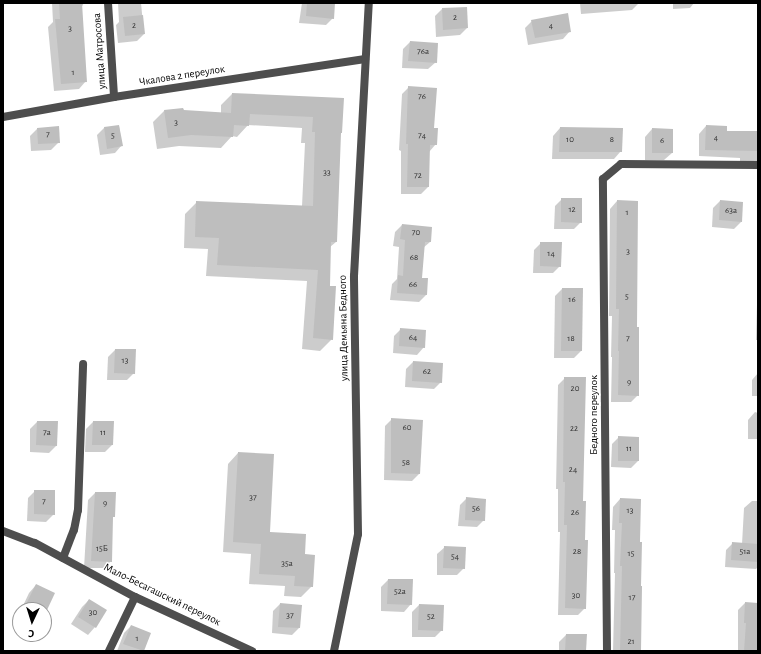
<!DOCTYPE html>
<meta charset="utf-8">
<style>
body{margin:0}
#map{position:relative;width:761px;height:654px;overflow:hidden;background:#fff;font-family:"Alegreya Sans",sans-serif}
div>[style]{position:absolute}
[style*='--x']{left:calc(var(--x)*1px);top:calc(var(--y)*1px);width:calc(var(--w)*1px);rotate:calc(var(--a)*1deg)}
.shadow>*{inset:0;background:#0003}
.building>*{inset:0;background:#bebebe}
.minor>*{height:8px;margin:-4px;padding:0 4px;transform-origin:4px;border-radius:4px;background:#4e4e4e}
span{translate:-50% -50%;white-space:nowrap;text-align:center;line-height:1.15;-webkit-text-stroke:3px #fff;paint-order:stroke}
.number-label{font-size:9px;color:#303030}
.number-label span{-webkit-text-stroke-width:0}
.street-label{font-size:11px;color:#000}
.frame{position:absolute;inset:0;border:4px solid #000;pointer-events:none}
.north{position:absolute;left:12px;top:602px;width:40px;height:40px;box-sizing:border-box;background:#fff;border:1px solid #999;border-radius:50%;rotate:184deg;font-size:11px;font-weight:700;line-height:16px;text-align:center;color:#000}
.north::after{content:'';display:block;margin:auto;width:14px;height:18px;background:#000;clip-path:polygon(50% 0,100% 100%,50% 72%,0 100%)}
</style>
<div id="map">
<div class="shadow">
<i style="clip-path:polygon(52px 3px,84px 3px,81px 8px,86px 81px,79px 89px,54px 91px,48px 27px,53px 22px)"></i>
<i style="clip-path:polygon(118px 3px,141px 3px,144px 34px,137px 41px,118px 43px,116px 25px,119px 22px)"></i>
<i style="clip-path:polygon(302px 3px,333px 3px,333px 18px,326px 25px,299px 23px)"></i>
<i style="clip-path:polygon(580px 3px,639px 3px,632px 10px,581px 14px)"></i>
<i style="clip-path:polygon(673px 3px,694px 3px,690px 8px,673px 9px)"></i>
<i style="clip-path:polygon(442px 9px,467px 28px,460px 35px,436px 37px,435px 16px)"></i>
<i style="clip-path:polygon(532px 21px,570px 31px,563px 39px,528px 45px,525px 28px)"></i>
<i style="clip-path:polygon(410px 42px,436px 62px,428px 69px,402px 68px,403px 49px)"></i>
<i style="clip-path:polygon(409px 87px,433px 129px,436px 144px,429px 152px,428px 187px,421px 194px,401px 194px,401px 151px,399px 150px,402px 94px)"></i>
<i style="clip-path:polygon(232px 94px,343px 99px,341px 133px,340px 134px,336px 242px,330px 247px,329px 286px,332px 339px,320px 351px,302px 349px,307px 281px,206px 276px,208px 249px,184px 248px,185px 214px,197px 202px,302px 206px,305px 143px,301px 143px,302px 128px,248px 125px,237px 137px,232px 136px,221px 148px,179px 146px,157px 149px,153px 122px,164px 111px,221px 113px,221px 105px)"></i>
<i style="clip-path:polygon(119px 126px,122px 145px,115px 153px,100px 155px,97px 135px,104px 128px)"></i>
<i style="clip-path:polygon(706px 126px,726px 132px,758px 132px,758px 163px,740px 162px,740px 158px,699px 156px,699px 134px)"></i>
<i style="clip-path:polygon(560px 128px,621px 151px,614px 159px,552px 159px,553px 136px)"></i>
<i style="clip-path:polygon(37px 129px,59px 142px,51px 150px,31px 151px,30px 136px)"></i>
<i style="clip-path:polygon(652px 129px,672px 153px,664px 160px,645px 160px,645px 137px)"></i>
<i style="clip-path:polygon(562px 199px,581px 222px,574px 229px,554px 229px,555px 206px)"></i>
<i style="clip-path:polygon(617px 201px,636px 328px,638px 395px,631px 402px,611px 402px,612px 357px,611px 357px,612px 316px,609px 316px,610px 209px)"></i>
<i style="clip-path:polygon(720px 201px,741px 222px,734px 229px,712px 227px,713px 208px)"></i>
<i style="clip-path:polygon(402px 225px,430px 242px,423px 248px,421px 279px,427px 279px,426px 295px,419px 302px,390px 300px,392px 284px,397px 279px,399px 247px,393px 246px,395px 232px)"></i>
<i style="clip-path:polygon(541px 243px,560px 266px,553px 273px,533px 273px,534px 250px)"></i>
<i style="clip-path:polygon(758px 268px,758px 340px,756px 340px)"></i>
<i style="clip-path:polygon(562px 289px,582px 289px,581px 351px,574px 358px,554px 358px,555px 296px)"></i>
<i style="clip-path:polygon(401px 329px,424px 347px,417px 355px,393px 353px,394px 336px)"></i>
<i style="clip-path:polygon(115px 350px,134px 350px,134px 373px,127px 380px,107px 380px,108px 357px)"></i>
<i style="clip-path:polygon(413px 362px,441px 382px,434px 389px,405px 387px,406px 369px)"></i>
<i style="clip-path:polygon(758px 373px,758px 396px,752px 396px,752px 380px)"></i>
<i style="clip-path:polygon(565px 378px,582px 502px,585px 608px,578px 615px,558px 615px,560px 532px,558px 532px,558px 489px,556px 489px,558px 385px)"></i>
<i style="clip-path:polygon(755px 412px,758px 413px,758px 439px,748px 439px,748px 420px)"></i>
<i style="clip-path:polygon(392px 419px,419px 474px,412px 481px,384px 480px,385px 426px)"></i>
<i style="clip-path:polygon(37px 422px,56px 446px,49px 453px,30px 452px,30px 429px)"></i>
<i style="clip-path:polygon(93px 422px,112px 445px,105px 452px,85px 452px,86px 429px)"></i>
<i style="clip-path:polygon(619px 437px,638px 461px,631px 468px,611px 467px,612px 444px)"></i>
<i style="clip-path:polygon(238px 453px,269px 533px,304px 555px,312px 586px,301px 597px,284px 596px,285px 586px,249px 584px,251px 554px,223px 552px,228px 464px)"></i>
<i style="clip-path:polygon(35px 491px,54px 514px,46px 522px,27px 521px,28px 498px)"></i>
<i style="clip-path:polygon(95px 493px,114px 493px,114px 516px,112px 518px,111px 561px,104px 568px,84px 568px,88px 500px)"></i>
<i style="clip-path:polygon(467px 498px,484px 520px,477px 527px,458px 526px,460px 505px)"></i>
<i style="clip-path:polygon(620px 499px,639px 500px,640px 651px,613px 651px,615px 573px,614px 573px,615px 530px,612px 530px,613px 507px)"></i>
<i style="clip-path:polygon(752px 501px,758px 501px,758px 567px,756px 569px,725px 567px,726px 550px,733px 543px,742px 544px,744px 508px)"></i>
<i style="clip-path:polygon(445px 547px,464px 568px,457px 575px,437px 575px,437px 554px)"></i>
<i style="clip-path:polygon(388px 580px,411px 604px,404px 612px,381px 611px,381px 587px)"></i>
<i style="clip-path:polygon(36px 585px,53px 594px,44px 613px,44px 610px,21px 610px,29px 593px)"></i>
<i style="clip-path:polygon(89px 600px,95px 627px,88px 635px,71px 624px,82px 607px)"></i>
<i style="clip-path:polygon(745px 603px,758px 604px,758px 651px,738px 651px,738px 610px)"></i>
<i style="clip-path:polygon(280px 604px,299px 628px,292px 635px,272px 633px,273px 611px)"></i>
<i style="clip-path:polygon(419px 605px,442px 630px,435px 637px,412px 637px,412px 612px)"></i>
<i style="clip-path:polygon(131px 626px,150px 634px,143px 651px,117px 651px,124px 633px)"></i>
<i style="clip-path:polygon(566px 635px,586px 635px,585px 651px,559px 651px,559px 642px)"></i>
</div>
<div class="building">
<i style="clip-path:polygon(59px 3px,82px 3px,87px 82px,61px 84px,55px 19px,60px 19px)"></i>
<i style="clip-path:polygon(307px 3px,335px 3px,334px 19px,306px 16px)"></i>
<i style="clip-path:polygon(467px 7px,468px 28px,443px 30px,442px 8px)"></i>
<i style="clip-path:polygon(568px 13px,571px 32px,535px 38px,531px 20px)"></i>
<i style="clip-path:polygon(143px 15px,145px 34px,125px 36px,123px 17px)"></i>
<i style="clip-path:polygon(410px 41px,438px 43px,437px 63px,408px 61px)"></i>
<i style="clip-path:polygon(408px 86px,437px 88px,434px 128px,438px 128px,437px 145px,430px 145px,429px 187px,407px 187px,408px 144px,406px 144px)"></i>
<i style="clip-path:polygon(232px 93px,344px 98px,342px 133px,341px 133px,337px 242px,331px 242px,330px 286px,336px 286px,333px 340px,313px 338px,318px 270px,217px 265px,219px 238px,195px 237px,196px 201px,313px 206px,315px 132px,312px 132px,313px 117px,250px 114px,249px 126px,234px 125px,233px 137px,191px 135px,168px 138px,164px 110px,183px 108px,184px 110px,231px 113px)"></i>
<i style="clip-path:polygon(119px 125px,123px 146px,107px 149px,104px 127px)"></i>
<i style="clip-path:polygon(706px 125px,727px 126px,727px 131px,758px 131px,758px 151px,705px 150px)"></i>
<i style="clip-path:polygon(59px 126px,60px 143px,38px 144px,37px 128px)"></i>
<i style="clip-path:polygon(560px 127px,623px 128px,622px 152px,559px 152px)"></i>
<i style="clip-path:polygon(652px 128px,673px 129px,673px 153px,652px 153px)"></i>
<i style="clip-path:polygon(561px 198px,582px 198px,582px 223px,561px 222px)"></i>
<i style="clip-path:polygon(617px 200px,638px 201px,637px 327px,639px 327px,639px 396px,618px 395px,619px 351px,618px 351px,619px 309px,616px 309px)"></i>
<i style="clip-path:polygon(720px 200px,743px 202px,742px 222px,719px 220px)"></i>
<i style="clip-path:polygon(402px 224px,432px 227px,431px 242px,425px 242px,422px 278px,428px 278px,427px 295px,397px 293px,398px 275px,403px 276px,405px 240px,400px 239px)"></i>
<i style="clip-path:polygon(540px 242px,562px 242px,561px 267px,540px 266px)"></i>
<i style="clip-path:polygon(562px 288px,583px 288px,582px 351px,561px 351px)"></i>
<i style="clip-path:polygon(400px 328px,426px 330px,425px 348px,399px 346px)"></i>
<i style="clip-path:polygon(115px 349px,136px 349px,135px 374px,114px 373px)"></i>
<i style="clip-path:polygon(413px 361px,443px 363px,442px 383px,412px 381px)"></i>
<i style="clip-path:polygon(564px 377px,586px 377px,583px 501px,586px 501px,585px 540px,588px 540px,586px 609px,565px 608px,567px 525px,564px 525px,565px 482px,563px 482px)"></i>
<i style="clip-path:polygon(391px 418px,423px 420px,420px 474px,391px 473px)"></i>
<i style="clip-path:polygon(37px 421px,58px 421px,57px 446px,36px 445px)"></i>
<i style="clip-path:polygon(93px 421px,114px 421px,113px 445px,92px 445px)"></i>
<i style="clip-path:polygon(618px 436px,639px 437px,639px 461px,618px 461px)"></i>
<i style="clip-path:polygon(238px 452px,274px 454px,270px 532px,306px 534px,305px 554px,315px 555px,313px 587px,294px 586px,295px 576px,259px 574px,261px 544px,233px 542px)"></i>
<i style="clip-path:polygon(34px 490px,55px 490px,55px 515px,34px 514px)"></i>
<i style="clip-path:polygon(95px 492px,116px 492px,115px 517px,113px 517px,112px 562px,91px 561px)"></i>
<i style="clip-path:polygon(466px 497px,486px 499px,485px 521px,465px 520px)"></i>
<i style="clip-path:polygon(620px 498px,641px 499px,640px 542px,642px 542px,641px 586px,642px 586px,641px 651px,620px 651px,622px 566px,620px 566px,622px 523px,619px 523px)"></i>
<i style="clip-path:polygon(732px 542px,758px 544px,758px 562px,731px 560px)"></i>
<i style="clip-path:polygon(444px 546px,466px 547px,465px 569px,443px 568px)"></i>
<i style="clip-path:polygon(388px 579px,413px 579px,412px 605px,387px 604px)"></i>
<i style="clip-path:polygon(36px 584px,55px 593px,47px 610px,33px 610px,25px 606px)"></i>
<i style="clip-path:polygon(89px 599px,107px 610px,96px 628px,78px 617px)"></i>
<i style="clip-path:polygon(745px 602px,758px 603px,758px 651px,744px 651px,746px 623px,744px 623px)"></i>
<i style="clip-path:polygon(280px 603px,302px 605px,300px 628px,278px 627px)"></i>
<i style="clip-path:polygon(419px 604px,444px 605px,443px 631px,418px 630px)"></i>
<i style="clip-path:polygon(131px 625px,151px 633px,144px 651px,123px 644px)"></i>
<i style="clip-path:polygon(566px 634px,587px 634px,586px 651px,565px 651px)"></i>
</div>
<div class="minor">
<i style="--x:108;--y:3;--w:94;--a:86.3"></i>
<i style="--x:3;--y:117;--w:113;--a:-10.2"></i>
<i style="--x:114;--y:97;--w:254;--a:-8.6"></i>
<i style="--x:3;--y:531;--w:34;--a:21"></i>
<i style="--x:35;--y:543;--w:114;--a:28.4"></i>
<i style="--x:135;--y:597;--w:129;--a:24.8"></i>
<i style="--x:63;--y:558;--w:30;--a:-69"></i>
<i style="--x:74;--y:530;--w:20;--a:-79"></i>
<i style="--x:78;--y:510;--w:146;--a:-88"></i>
<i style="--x:109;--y:651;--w:60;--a:-64.3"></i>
<i style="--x:334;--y:651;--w:119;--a:-78.4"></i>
<i style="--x:358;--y:534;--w:258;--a:-90.9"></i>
<i style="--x:354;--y:276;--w:273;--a:-86.9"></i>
<i style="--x:607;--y:651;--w:472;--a:-90.5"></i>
<i style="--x:603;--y:179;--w:23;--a:-40"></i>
<i style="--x:621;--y:164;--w:137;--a:0.4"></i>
</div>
<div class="number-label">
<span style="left:455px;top:18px">2</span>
<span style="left:134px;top:26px">2</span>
<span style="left:551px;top:26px">4</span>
<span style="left:70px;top:29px">3</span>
<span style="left:423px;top:52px">76а</span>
<span style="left:73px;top:73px">1</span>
<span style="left:422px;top:97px">76</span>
<span style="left:176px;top:123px">3</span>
<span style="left:48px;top:135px">7</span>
<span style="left:113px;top:136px">5</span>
<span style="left:422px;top:136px">74</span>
<span style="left:716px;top:138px">4</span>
<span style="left:570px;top:140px">10</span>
<span style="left:612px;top:140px">8</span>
<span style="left:662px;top:141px">6</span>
<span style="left:327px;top:173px">33</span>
<span style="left:418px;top:176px">72</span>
<span style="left:572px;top:210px">12</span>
<span style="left:731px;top:211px">63а</span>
<span style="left:627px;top:213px">1</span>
<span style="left:416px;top:233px">70</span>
<span style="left:628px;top:252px">3</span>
<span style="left:551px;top:254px">14</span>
<span style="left:414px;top:258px">68</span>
<span style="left:413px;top:285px">66</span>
<span style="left:627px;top:297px">5</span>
<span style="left:572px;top:300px">16</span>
<span style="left:413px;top:338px">64</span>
<span style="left:571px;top:339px">18</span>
<span style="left:628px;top:339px">7</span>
<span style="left:125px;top:361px">13</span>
<span style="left:427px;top:372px">62</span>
<span style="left:629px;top:383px">9</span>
<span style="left:575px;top:389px">20</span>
<span style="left:407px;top:428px">60</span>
<span style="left:574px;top:429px">22</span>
<span style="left:47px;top:433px">7a</span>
<span style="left:103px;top:433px">11</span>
<span style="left:629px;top:449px">11</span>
<span style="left:406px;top:463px">58</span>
<span style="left:573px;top:470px">24</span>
<span style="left:253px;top:498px">37</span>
<span style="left:44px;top:502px">7</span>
<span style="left:105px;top:504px">9</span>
<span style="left:476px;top:509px">56</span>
<span style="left:630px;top:511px">13</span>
<span style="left:575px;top:513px">26</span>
<span style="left:102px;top:549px">15Б</span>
<span style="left:577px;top:552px">28</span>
<span style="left:745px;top:552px">51а</span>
<span style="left:631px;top:554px">15</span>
<span style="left:455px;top:557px">54</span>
<span style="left:287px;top:564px">35а</span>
<span style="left:400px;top:592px">52а</span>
<span style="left:576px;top:596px">30</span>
<span style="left:632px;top:598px">17</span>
<span style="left:93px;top:613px">30</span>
<span style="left:290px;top:616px">37</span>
<span style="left:431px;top:617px">52</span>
<span style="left:137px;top:639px">1</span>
<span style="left:631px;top:642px">21</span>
</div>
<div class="street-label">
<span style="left:100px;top:51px;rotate:-94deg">улица Матросова</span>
<span style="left:182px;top:76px;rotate:-9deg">Чкалова 2 переулок</span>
<span style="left:344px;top:328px;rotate:-91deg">улица Демьяна Бедного</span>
<span style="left:594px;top:415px;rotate:-90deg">Бедного переулок</span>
<span style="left:162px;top:595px;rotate:26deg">Мало-Бесагашский переулок</span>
</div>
<div class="frame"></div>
<div class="north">С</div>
</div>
